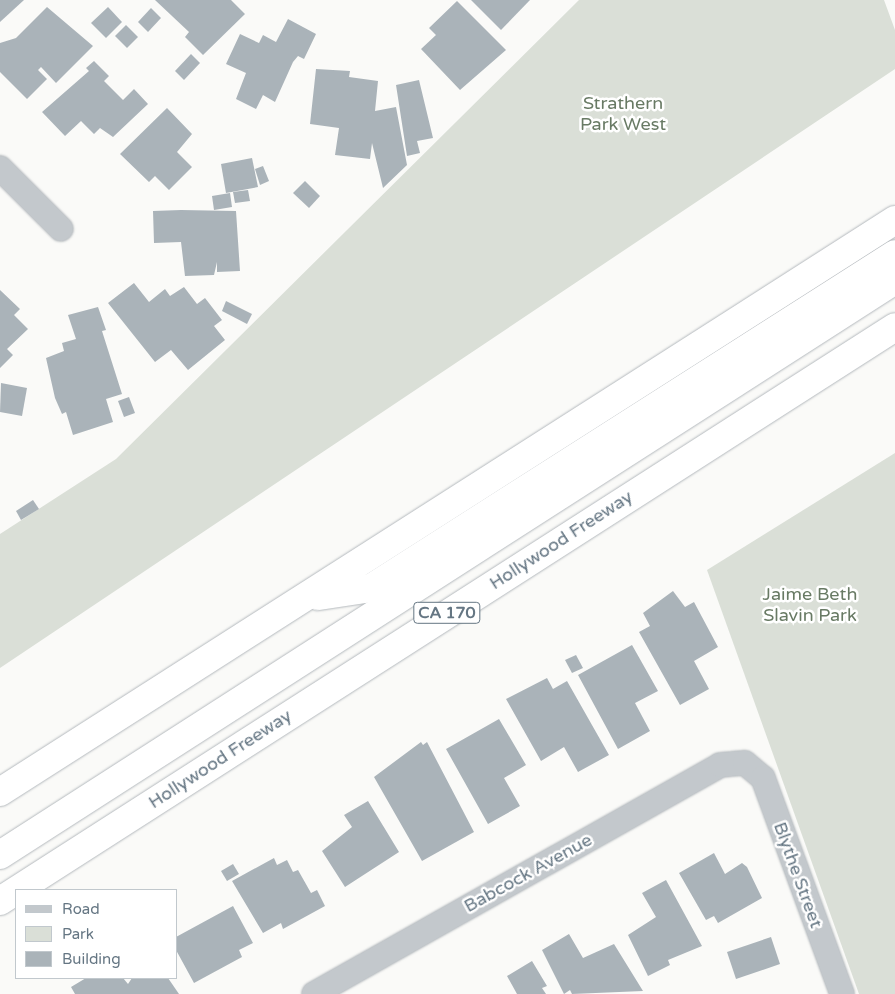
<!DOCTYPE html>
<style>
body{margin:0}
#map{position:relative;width:895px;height:994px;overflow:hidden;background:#fafaf8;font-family:"Varela Round",sans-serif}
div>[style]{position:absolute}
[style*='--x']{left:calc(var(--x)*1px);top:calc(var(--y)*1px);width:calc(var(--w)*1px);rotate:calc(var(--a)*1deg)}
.green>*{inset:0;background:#dadfd7}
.building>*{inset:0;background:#aab3b9}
.roads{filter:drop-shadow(0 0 1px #b4b9bd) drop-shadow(0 0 1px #b4b9bd)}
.minor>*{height:24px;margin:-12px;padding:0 12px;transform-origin:12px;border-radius:12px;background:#c3c8cc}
.motorway>*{height:28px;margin:-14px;padding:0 14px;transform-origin:14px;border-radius:14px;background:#fff}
span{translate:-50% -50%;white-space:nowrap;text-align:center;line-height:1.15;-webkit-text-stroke:5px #fff;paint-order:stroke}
.shield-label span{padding:1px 4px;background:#fff;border:1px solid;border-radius:4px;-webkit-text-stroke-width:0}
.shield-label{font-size:16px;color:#657683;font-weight:700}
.park-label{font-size:18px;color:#687a64}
.street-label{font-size:18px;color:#657683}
.legend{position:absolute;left:15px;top:889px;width:162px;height:90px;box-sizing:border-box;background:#fff;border:1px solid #c1c8cd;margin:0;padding:6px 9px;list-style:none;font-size:15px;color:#657683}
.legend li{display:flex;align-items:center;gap:10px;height:25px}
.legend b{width:25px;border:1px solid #c1c8cd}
</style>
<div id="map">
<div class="green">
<i style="clip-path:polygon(579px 0,884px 0,895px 30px,895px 69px,0 668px,0 534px,116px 459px)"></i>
<i style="clip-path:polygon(895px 453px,895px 994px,859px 994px,707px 570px)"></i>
</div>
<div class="building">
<i style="clip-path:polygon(0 0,24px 0,0 22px)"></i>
<i style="clip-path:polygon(155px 0,231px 0,245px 14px,203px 55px,185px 37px,189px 32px)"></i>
<i style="clip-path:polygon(471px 0,530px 0,501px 30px)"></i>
<i style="clip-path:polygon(457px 1px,506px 50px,460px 90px,421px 49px,436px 35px,429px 28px)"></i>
<i style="clip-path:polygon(47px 7px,93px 46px,56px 83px,41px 67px,38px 70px,47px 79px,27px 99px,0 72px,0 43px,16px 38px)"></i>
<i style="clip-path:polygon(108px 7px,122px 22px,106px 38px,91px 23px)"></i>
<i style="clip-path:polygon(151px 8px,161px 18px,148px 32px,138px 22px)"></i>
<i style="clip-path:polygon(288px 19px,316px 34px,304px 59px,298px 56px,293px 62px,275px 102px,263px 95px,256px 109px,236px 99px,246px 73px,226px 64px,240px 34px,259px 43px,263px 35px,276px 42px)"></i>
<i style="clip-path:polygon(126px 25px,138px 37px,127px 48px,115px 36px)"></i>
<i style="clip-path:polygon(191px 54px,200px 63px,184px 80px,175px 71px)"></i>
<i style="clip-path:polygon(94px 61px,109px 76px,104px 81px,123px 100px,134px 89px,148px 104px,113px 137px,100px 128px,94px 134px,81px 121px,65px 136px,42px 112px,89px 71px,86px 68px)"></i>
<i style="clip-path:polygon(316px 69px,350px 71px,349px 77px,378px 81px,375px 111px,396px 107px,407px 165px,383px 188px,372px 143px,370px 159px,335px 155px,339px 128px,310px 124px)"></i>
<i style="clip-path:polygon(419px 80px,433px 138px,417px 141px,420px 153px,407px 156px,396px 85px)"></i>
<i style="clip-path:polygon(167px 108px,192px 134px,177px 152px,192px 167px,169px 190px,155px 176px,149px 182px,120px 154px)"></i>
<i style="clip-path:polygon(252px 158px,258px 187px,226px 193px,221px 164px)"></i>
<i style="clip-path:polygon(263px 166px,269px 181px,260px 185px,255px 169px)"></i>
<i style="clip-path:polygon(305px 181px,320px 196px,309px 208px,293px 193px)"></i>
<i style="clip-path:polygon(248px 190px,250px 201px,235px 203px,233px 192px)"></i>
<i style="clip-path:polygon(230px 193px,232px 207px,214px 210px,212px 196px)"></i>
<i style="clip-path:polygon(181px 210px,236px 211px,240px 271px,217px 272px,217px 262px,214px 275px,185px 276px,181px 242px,154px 243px,153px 211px)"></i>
<i style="clip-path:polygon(134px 283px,149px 302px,165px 289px,170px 296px,184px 287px,197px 304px,205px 298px,222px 320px,214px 326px,225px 340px,188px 370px,171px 350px,155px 362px,108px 303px)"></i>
<i style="clip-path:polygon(0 290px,20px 309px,14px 315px,28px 329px,7px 349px,13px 355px,0 368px)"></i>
<i style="clip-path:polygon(226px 301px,252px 314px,247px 324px,222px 311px)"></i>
<i style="clip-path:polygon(98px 307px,106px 330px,102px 331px,122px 394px,106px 399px,113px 422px,73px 435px,66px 412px,62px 414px,55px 398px,46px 358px,64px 351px,62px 343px,76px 339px,68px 315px)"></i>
<i style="clip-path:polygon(1px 383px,27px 388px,22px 416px,0 412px)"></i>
<i style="clip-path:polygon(129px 397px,135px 413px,124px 417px,118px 401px)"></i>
<i style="clip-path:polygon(33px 500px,39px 509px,21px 520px,16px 511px)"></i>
<i style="clip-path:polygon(673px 591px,685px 607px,694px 602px,718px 647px,694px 661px,709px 689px,680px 705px,639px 632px,650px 626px,643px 613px)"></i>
<i style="clip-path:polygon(632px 645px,658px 691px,635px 703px,650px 731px,618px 749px,578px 675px)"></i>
<i style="clip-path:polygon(576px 655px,583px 668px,572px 673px,565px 660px)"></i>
<i style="clip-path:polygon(547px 678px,553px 689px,567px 681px,609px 755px,578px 772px,564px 747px,541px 761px,506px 699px)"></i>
<i style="clip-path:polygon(499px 719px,526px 765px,504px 778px,520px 806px,488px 824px,446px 749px)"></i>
<i style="clip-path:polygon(421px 742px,423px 745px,427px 742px,474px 832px,422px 861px,374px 777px)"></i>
<i style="clip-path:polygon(368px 801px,399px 852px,345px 887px,322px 851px,352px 827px,344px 815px)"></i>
<i style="clip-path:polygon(714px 853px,725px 874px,742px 863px,747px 867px,762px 898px,718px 923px,714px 916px,706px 920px,679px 873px)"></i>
<i style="clip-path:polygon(274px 858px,277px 865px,287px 860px,293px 872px,298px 870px,311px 893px,317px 890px,325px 906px,283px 929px,281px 923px,263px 933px,232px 881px)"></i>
<i style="clip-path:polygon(233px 864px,239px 874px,227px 881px,221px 871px)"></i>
<i style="clip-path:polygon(666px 880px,702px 946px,668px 960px,670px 965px,648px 976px,628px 935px,656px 917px,642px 893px)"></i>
<i style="clip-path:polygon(233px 906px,253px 943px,239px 950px,242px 957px,194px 983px,176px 950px,176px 937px)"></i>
<i style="clip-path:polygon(569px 934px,583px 958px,614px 944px,643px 991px,572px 994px,570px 990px,564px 994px,542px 950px)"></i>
<i style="clip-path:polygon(771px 937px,780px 964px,736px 979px,727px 952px)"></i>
<i style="clip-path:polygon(532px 961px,547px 986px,542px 988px,546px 994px,517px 994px,507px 976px)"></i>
<i style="clip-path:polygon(86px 978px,123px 978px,128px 984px,132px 978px,168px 978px,179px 994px,75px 994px,71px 987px)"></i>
</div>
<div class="roads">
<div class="minor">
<i style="--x:0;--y:168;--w:86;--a:45"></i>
<i style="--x:314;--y:994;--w:466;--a:-29.4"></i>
<i style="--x:720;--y:765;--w:25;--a:-5"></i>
<i style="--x:745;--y:763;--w:23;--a:40"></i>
<i style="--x:763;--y:778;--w:230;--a:69.9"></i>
</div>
<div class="motorway">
<i style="--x:318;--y:596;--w:54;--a:-8.6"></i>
<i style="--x:371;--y:588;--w:621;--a:-32.51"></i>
<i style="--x:0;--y:792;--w:1062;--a:-32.58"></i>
<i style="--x:0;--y:855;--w:1064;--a:-32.72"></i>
<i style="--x:0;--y:901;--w:1063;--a:-32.67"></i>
</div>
</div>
<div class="shield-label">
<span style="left:447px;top:613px">CA 170</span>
</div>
<div class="park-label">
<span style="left:623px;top:114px">Strathern<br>Park West</span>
<span style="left:810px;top:605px">Jaime Beth<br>Slavin Park</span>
</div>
<div class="street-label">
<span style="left:561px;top:540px;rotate:-33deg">Hollywood Freeway</span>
<span style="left:220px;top:759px;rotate:-33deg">Hollywood Freeway</span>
<span style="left:528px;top:873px;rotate:-29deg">Babcock Avenue</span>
<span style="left:798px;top:875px;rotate:70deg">Blythe Street</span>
</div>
<ul class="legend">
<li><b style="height:6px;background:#c3c8cc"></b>Road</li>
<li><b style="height:14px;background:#dadfd7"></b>Park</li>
<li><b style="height:14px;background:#aab3b9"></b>Building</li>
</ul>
</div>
